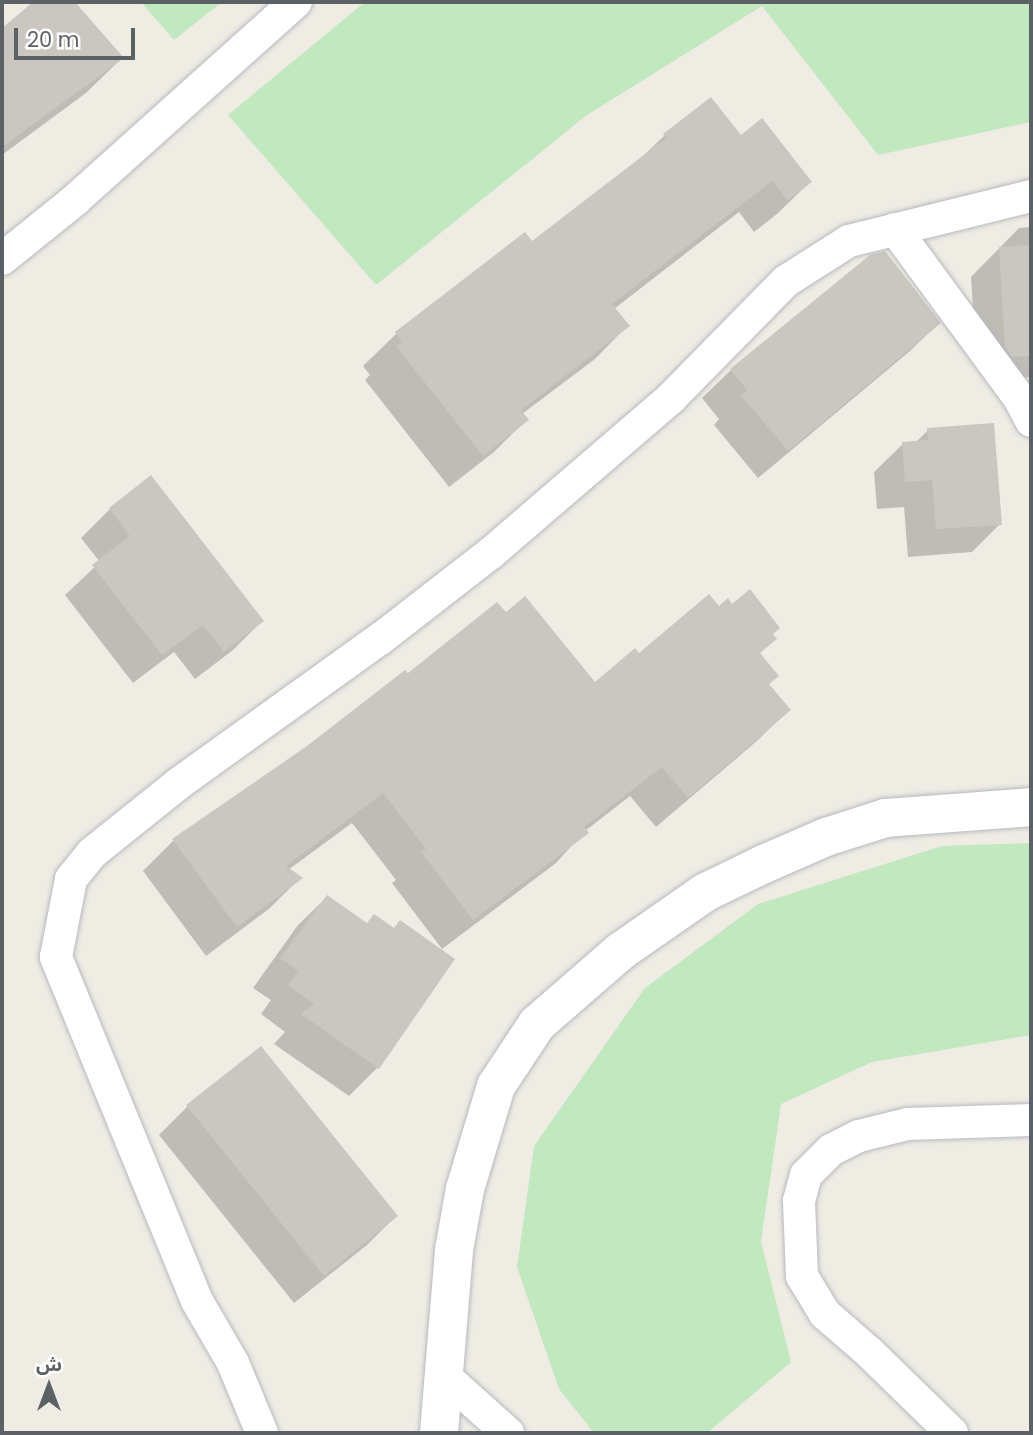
<!DOCTYPE html>
<meta charset="utf-8">
<style>
body{margin:0}
#map{position:relative;width:1033px;height:1435px;overflow:hidden;background:#efece4;font-family:Poppins,"Noto Sans Arabic",sans-serif}
div>[style]{position:absolute}
[style*='--x']{left:calc(var(--x)*1px);top:calc(var(--y)*1px);width:calc(var(--w)*1px);rotate:calc(var(--a)*1deg)}
.green>*{inset:0;background:#c1e8bf}
.shadow>*{inset:0;background:#0003}
.building>*{inset:0;background:#cac7c1}
.roads{filter:drop-shadow(0 0 2px #b7babf) drop-shadow(0 0 2px #b7babf)}
.minor>*{height:32px;margin:-16px;padding:0 16px;transform-origin:16px;border-radius:16px;background:#fff}
.tertiary>*{height:38px;margin:-19px;padding:0 19px;transform-origin:19px;border-radius:19px;background:#fff}
span{translate:-50% -50%;white-space:nowrap;text-align:center;line-height:1.15;-webkit-text-stroke:7px #fff;paint-order:stroke}
.frame{position:absolute;inset:0;border:4px solid #5c6166;pointer-events:none}
.north{position:absolute;left:14px;top:1351px;width:70px;height:70px;-webkit-text-stroke:5px #fff;paint-order:stroke;rotate:0deg;font-size:19px;font-weight:700;line-height:28px;text-align:center;color:#5c6166}
.north::after{content:'';display:block;margin:auto;width:24px;height:32px;background:#5c6166;clip-path:polygon(50% 0,100% 100%,50% 72%,0 100%)}
.scale{position:absolute;left:14px;top:28px;width:121px;height:32px;box-sizing:border-box;border:4px solid #5c6166;border-top:0;padding-left:9px;font-size:21px;line-height:24px;white-space:nowrap;color:#5c6166;-webkit-text-stroke:5px #fff;paint-order:stroke}
</style>
<div id="map">
<div class="green">
<i style="clip-path:polygon(141px 2px,222px 2px,174px 40px)"></i>
<i style="clip-path:polygon(365px 2px,1031px 2px,1031px 122px,878px 155px,762px 6px,587px 115px,376px 285px,228px 115px)"></i>
<i style="clip-path:polygon(1031px 843px,1031px 1035px,872px 1062px,781px 1104px,761px 1241px,791px 1362px,707px 1433px,594px 1433px,559px 1389px,517px 1267px,534px 1146px,645px 988px,758px 904px,942px 846px)"></i>
</div>
<div class="shadow">
<i style="clip-path:polygon(36px 2px,73px 2px,122px 58px,86px 93px,2px 155px,2px 30px)"></i>
<i style="clip-path:polygon(710px 100px,741px 137px,810px 182px,777px 214px,754px 232px,739px 212px,614px 309px,627px 326px,595px 359px,522px 414px,526px 420px,494px 452px,449px 487px,365px 380px,370px 375px,363px 366px,396px 334px,525px 235px,531px 244px,638px 161px,664px 136px)"></i>
<i style="clip-path:polygon(1031px 227px,1031px 377px,1002px 379px,976px 353px,971px 277px,1019px 228px)"></i>
<i style="clip-path:polygon(871px 256px,939px 323px,910px 351px,758px 478px,714px 425px,719px 419px,702px 398px,731px 370px)"></i>
<i style="clip-path:polygon(928px 430px,1000px 524px,972px 552px,908px 557px,904px 507px,877px 509px,874px 472px,903px 444px,915px 443px)"></i>
<i style="clip-path:polygon(110px 509px,262px 621px,233px 650px,195px 679px,174px 652px,133px 683px,65px 595px,100px 562px,81px 538px)"></i>
<i style="clip-path:polygon(719px 608px,775px 639px,759px 654px,777px 676px,768px 685px,788px 710px,758px 740px,656px 827px,630px 796px,585px 831px,556px 863px,442px 949px,392px 883px,396px 880px,352px 823px,288px 870px,300px 878px,270px 908px,206px 956px,143px 871px,173px 841px,408px 675px,506px 615px,595px 684px)"></i>
<i style="clip-path:polygon(327px 897px,366px 925px,393px 930px,453px 959px,377px 1068px,349px 1096px,274px 1044px,285px 1032px,261px 1014px,271px 1000px,253px 988px,298px 925px)"></i>
<i style="clip-path:polygon(261px 1048px,396px 1216px,367px 1245px,294px 1303px,159px 1135px,187px 1107px)"></i>
</div>
<div class="building">
<i style="clip-path:polygon(33px 2px,75px 2px,124px 58px,2px 147px,2px 28px)"></i>
<i style="clip-path:polygon(711px 97px,741px 135px,762px 118px,812px 182px,788px 200px,772px 181px,612px 304px,630px 326px,521px 410px,529px 420px,483px 456px,396px 346px,402px 342px,395px 332px,525px 232px,532px 241px,666px 138px,663px 134px)"></i>
<i style="clip-path:polygon(1031px 245px,1031px 356px,1012px 357px,1005px 348px,999px 247px)"></i>
<i style="clip-path:polygon(885px 251px,941px 323px,788px 451px,741px 395px,747px 390px,730px 369px,870px 255px)"></i>
<i style="clip-path:polygon(994px 423px,1002px 525px,936px 529px,932px 480px,905px 482px,902px 442px,928px 440px,927px 428px)"></i>
<i style="clip-path:polygon(151px 475px,264px 621px,224px 652px,203px 625px,162px 655px,92px 565px,130px 536px,109px 508px)"></i>
<i style="clip-path:polygon(750px 589px,780px 628px,773px 634px,777px 639px,760px 653px,779px 676px,769px 684px,791px 710px,688px 798px,662px 767px,584px 827px,589px 833px,473px 920px,421px 852px,426px 849px,383px 793px,286px 866px,303px 878px,237px 927px,172px 839px,307px 746px,405px 670px,408px 673px,497px 602px,506px 612px,525px 596px,595px 682px,635px 648px,639px 653px,709px 594px,719px 606px,728px 598px,732px 604px)"></i>
<i style="clip-path:polygon(327px 895px,367px 923px,374px 914px,394px 928px,400px 920px,455px 959px,379px 1069px,301px 1014px,314px 1004px,288px 985px,298px 971px,280px 958px)"></i>
<i style="clip-path:polygon(261px 1046px,398px 1216px,324px 1276px,186px 1105px)"></i>
</div>
<div class="roads">
<div class="minor">
<i style="--x:895;--y:229;--w:210;--a:53.7"></i>
<i style="--x:1019;--y:398;--w:26;--a:62"></i>
<i style="--x:2;--y:259;--w:94;--a:-38.9"></i>
<i style="--x:75;--y:200;--w:297;--a:-41.9"></i>
<i style="--x:442;--y:1374;--w:89;--a:41.8"></i>
<i style="--x:262;--y:1433;--w:76;--a:-112.5"></i>
<i style="--x:233;--y:1363;--w:72;--a:-120.1"></i>
<i style="--x:197;--y:1301;--w:372;--a:-112.3"></i>
<i style="--x:56;--y:957;--w:79;--a:-79.1"></i>
<i style="--x:71;--y:879;--w:33;--a:-51"></i>
<i style="--x:92;--y:853;--w:110;--a:-38.7"></i>
<i style="--x:178;--y:784;--w:249;--a:-35.7"></i>
<i style="--x:380;--y:639;--w:140;--a:-37.8"></i>
<i style="--x:491;--y:553;--w:238;--a:-40.7"></i>
<i style="--x:671;--y:398;--w:164;--a:-45.5"></i>
<i style="--x:786;--y:281;--w:75;--a:-32.4"></i>
<i style="--x:849;--y:241;--w:187;--a:-13.9"></i>
<i style="--x:952;--y:1433;--w:115;--a:-135.7"></i>
<i style="--x:870;--y:1353;--w:60;--a:-139.1"></i>
<i style="--x:825;--y:1314;--w:44;--a:-121.2"></i>
<i style="--x:802;--y:1276;--w:75;--a:-92.3"></i>
<i style="--x:799;--y:1201;--w:27;--a:-75"></i>
<i style="--x:806;--y:1175;--w:35;--a:-45"></i>
<i style="--x:831;--y:1150;--w:31;--a:-27"></i>
<i style="--x:859;--y:1136;--w:50;--a:-13.8"></i>
<i style="--x:908;--y:1124;--w:123;--a:-1.9"></i>
</div>
<div class="tertiary">
<i style="--x:439;--y:1433;--w:184;--a:-85.3"></i>
<i style="--x:454;--y:1250;--w:62;--a:-79.8"></i>
<i style="--x:465;--y:1189;--w:108;--a:-73.2"></i>
<i style="--x:496;--y:1086;--w:74;--a:-56.5"></i>
<i style="--x:537;--y:1024;--w:111;--a:-41"></i>
<i style="--x:621;--y:951;--w:103;--a:-34.8"></i>
<i style="--x:706;--y:892;--w:64;--a:-25.8"></i>
<i style="--x:764;--y:864;--w:68;--a:-23.5"></i>
<i style="--x:826;--y:837;--w:63;--a:-17.6"></i>
<i style="--x:886;--y:818;--w:145;--a:-4.3"></i>
</div>
</div>
<div class="frame"></div>
<div class="north">ش</div>
<div class="scale">20 m</div>
</div>
